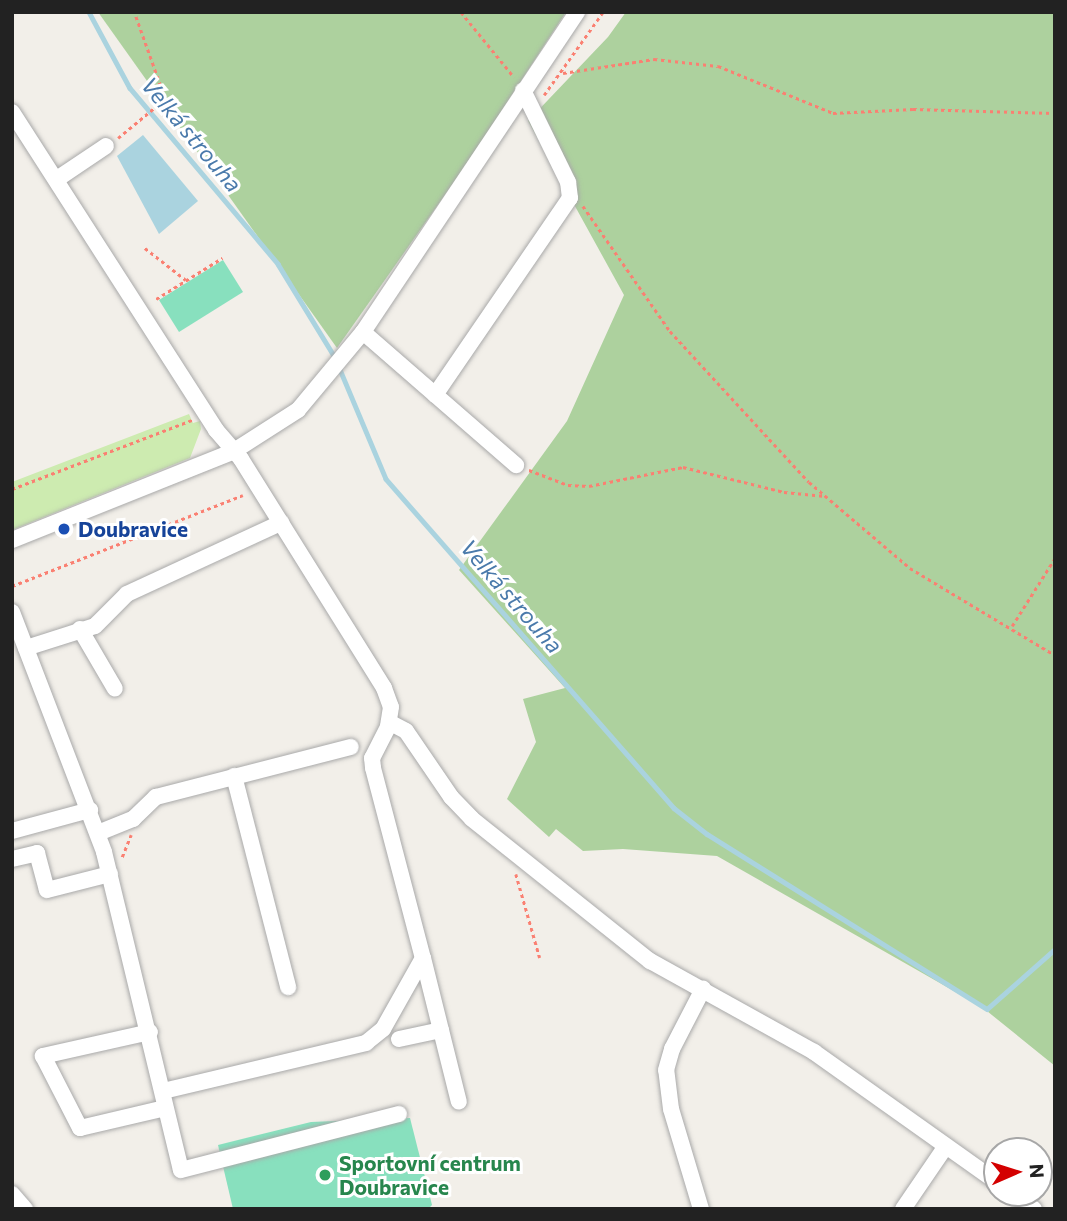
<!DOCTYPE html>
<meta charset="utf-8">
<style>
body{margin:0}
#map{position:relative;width:1067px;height:1221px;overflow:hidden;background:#f2efe9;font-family:Commissioner,sans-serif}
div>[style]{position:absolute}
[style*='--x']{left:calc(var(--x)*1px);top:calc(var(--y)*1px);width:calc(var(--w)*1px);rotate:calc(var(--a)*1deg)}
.grass>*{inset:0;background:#cdebb0}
.forest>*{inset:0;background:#add19e}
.pitch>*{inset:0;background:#88e0be}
.water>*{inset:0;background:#aad3df}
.stream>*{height:4.5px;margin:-2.25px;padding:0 2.25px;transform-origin:2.25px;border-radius:2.25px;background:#aad3df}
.path>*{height:2.5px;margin-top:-1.25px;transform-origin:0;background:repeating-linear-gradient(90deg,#fa8072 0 3.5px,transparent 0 7px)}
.roads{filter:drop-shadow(0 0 2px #a9a9a9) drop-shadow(0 0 2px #a9a9a9)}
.minor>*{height:16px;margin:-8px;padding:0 8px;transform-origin:8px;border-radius:8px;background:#fff}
.dots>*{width:19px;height:19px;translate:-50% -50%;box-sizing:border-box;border:4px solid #fff;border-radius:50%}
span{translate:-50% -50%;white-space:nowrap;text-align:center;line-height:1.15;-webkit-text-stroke:6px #fff;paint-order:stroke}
.transit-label{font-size:21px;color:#164399;font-weight:700}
.left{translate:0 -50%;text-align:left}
.leisure-label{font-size:21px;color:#27864d;font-weight:700}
.water-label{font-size:23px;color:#4a7aab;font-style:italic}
.frame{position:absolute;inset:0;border:14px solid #222;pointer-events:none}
.north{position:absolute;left:983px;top:1137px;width:70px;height:70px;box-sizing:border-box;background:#fff;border:2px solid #a7a7a7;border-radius:50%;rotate:87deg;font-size:19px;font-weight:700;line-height:28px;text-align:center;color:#222}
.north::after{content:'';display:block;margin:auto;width:24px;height:32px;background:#d40000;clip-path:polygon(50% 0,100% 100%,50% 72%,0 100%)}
</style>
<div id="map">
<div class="grass">
<i style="clip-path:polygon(189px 414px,193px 423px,200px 421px,201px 429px,190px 458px,12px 530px,12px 482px)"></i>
</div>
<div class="forest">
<i style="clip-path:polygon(98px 12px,566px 12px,468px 162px,337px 348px)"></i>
<i style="clip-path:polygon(626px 12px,1055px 12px,1055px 1066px,982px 1007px,717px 856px,623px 849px,583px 851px,556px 829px,549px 837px,507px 799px,536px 742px,523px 699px,565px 688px,459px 570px,567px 421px,624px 295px,528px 121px,608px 37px)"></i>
</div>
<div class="pitch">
<i style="clip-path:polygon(223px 260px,243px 292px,179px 332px,159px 300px)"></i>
<i style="clip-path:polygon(410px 1118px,432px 1205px,428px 1209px,233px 1209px,218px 1145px,311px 1122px)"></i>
</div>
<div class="water">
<i style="clip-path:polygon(143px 135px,198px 201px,159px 234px,117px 156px)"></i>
</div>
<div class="stream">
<i style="--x:89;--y:12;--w:86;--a:61.7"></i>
<i style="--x:130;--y:88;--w:230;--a:49.9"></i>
<i style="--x:278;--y:264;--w:111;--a:58.6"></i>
<i style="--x:339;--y:367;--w:121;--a:67.2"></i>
<i style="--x:386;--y:479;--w:437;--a:48.8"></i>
<i style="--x:674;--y:808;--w:42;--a:38.2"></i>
<i style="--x:707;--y:834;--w:330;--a:32"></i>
<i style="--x:987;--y:1009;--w:91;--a:-41.4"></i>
</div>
<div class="path">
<i style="--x:461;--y:12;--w:84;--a:50.8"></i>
<i style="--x:563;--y:73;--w:92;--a:-8.7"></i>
<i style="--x:654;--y:59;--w:64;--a:6.2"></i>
<i style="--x:718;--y:66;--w:124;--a:22.2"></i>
<i style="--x:833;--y:113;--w:80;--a:-2.9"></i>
<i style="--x:913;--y:109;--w:142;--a:1.6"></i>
<i style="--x:544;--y:95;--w:102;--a:-54.6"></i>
<i style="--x:118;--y:138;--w:61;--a:-39.7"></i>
<i style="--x:165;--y:99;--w:92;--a:-109.6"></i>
<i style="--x:583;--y:206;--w:152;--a:55.2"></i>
<i style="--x:670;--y:331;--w:205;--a:47.4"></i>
<i style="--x:809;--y:482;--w:133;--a:40.4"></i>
<i style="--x:910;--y:568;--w:169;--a:31"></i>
<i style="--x:145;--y:248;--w:52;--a:38"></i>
<i style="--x:156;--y:299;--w:78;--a:-31.8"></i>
<i style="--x:529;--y:470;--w:42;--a:21"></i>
<i style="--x:568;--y:485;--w:21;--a:3"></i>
<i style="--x:589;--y:486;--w:96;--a:-11.4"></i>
<i style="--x:683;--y:467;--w:104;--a:13.9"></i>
<i style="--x:784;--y:492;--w:41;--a:5.6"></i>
<i style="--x:12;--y:489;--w:193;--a:-21"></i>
<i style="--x:12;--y:586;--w:248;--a:-21.5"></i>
<i style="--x:1012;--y:626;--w:80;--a:-57.7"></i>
<i style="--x:122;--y:857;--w:24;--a:-68"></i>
<i style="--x:516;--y:874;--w:87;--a:74.1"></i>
</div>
<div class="roads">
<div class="minor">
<i style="--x:12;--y:112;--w:378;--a:57.3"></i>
<i style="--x:216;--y:430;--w:38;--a:49"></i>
<i style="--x:241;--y:459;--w:270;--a:58"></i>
<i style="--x:384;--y:688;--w:20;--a:70"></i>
<i style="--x:391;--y:707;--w:20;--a:99"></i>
<i style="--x:388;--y:727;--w:35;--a:117"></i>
<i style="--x:372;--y:758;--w:10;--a:84"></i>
<i style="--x:373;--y:768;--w:196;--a:75.3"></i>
<i style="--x:423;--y:958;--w:81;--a:119.4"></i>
<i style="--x:383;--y:1029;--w:22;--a:141"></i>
<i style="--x:366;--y:1043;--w:209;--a:166.7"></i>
<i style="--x:57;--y:179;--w:59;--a:-34"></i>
<i style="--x:363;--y:332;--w:203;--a:41"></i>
<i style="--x:435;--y:395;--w:239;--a:-55.6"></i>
<i style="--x:570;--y:198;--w:16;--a:-97"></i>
<i style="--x:568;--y:182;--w:102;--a:-116.1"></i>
<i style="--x:12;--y:540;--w:239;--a:-21.8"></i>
<i style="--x:234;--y:451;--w:76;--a:-32.6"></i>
<i style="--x:298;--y:410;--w:102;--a:-50.2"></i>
<i style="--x:363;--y:332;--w:385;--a:-56.2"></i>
<i style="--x:12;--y:612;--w:257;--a:69"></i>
<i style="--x:104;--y:852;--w:327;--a:76.4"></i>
<i style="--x:181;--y:1170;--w:225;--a:-14.4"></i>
<i style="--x:80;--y:629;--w:69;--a:59.7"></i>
<i style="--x:26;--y:648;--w:72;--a:-17.7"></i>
<i style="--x:95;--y:626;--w:45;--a:-45"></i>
<i style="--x:127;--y:594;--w:170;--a:-24.8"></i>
<i style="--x:389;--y:722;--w:19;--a:28"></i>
<i style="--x:406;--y:731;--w:80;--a:55.7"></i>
<i style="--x:451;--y:797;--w:30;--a:46"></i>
<i style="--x:472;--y:819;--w:228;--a:38.6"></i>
<i style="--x:650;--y:961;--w:188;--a:29"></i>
<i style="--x:814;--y:1052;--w:224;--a:35.4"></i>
<i style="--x:234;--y:776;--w:218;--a:75.6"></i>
<i style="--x:12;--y:831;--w:81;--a:-15.1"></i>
<i style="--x:98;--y:833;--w:38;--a:-22"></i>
<i style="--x:133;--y:819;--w:32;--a:-44"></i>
<i style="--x:156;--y:797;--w:201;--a:-14.4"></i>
<i style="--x:12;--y:859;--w:26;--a:-13"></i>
<i style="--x:37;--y:853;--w:38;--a:75"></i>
<i style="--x:47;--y:890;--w:65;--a:-14.3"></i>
<i style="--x:423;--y:958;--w:148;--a:76"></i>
<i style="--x:150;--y:1032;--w:110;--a:167.4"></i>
<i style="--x:43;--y:1056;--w:81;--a:62.8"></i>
<i style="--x:80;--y:1128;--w:87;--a:-13.2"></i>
<i style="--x:399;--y:1039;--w:43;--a:-12.1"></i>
<i style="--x:1012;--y:1193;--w:27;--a:36"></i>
<i style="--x:12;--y:1194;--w:20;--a:49"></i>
<i style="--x:701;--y:1209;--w:104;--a:-106.7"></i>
<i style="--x:671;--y:1109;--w:39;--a:-97"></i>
<i style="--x:666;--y:1070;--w:22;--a:-74"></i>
<i style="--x:672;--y:1049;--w:68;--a:-62.7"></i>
<i style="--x:903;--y:1209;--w:76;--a:-55.7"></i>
</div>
</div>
<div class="dots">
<i style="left:64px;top:529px;background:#1a4fb4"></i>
<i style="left:325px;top:1175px;background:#2e9e5b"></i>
</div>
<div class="transit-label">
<span class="left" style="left:78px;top:529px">Doubravice</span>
</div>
<div class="leisure-label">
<span class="left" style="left:339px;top:1175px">Sportovní centrum<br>Doubravice</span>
</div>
<div class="water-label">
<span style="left:192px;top:134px;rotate:50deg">Velká strouha</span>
<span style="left:512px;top:596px;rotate:49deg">Velká strouha</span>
</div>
<div class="frame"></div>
<div class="north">N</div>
</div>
